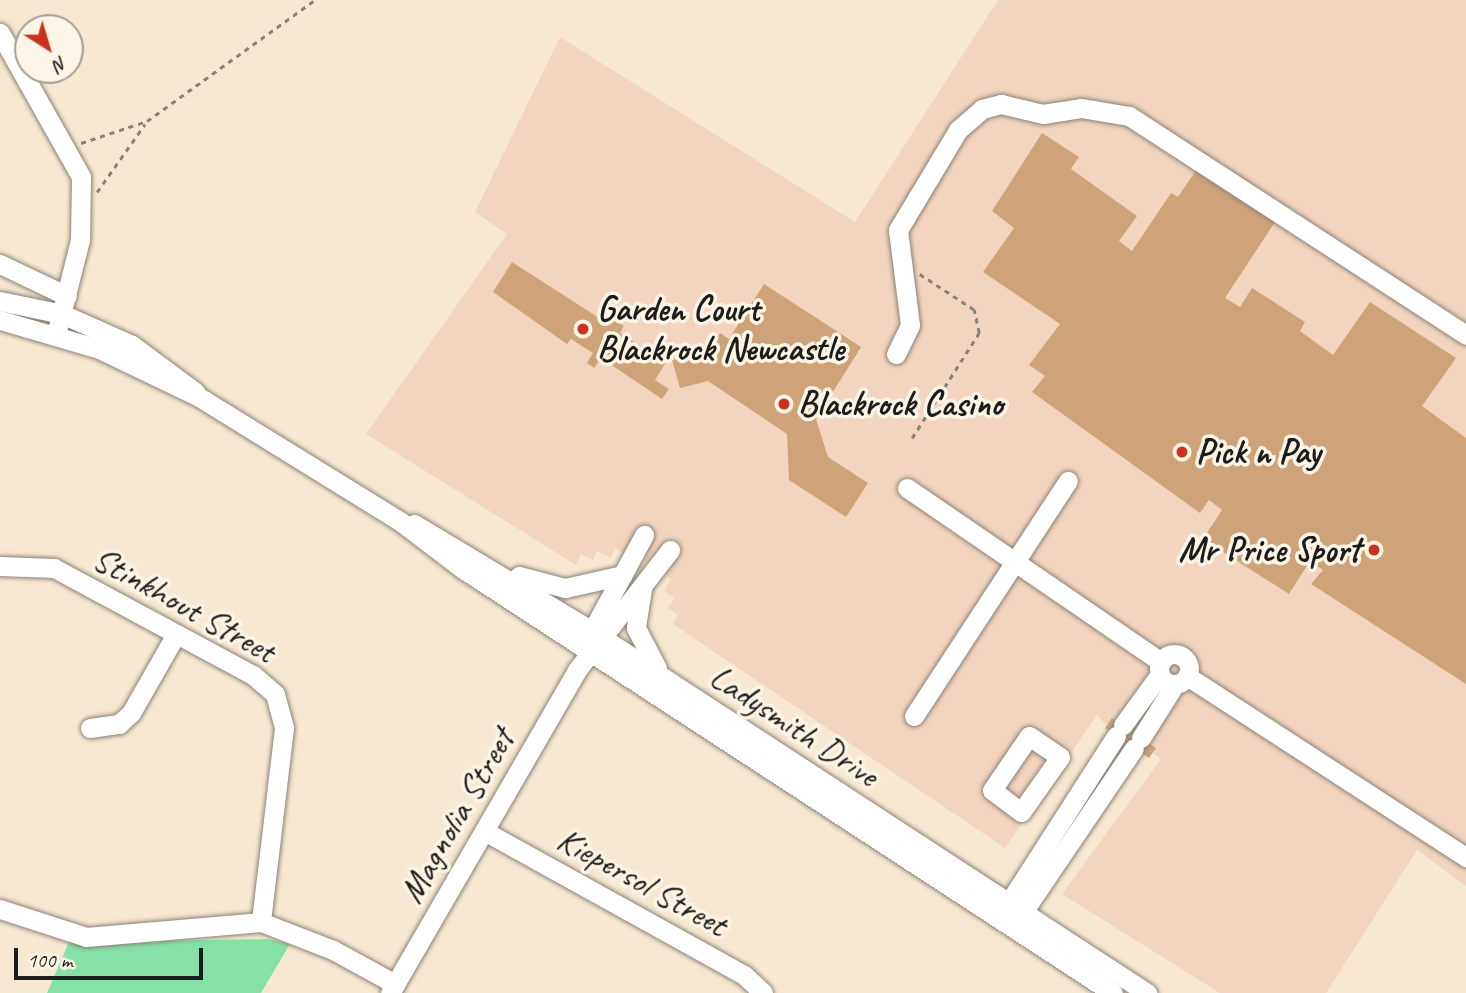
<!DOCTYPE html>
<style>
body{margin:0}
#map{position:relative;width:1466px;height:993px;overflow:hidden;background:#f7e8d1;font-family:Caveat,sans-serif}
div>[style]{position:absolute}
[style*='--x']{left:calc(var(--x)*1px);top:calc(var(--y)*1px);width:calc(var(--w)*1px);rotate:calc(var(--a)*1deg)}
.built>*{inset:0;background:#f3d4be}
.green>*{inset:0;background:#86e1a6}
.building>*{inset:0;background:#cea37a}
.path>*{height:2.5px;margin-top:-1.25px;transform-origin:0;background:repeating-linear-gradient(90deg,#8a8276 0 5px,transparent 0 10px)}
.roads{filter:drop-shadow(0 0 2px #8a8276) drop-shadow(0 0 2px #8a8276)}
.minor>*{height:19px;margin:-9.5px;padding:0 9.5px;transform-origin:9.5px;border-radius:9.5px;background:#fff}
.minor>.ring{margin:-9.5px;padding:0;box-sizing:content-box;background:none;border:19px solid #fff;border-radius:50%}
.dots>*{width:19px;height:19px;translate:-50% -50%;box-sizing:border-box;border:4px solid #fcf5e5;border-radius:50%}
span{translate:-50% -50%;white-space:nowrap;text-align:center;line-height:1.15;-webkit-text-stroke:7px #fcf5e5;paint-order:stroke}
.poi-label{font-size:35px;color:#1c1c1c;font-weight:700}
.left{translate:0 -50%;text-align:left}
.right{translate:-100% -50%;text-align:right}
.street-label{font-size:35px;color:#1c1c1c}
.north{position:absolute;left:14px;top:14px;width:70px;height:70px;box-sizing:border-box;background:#fcf5e5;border:2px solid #a29e95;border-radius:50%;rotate:143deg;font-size:19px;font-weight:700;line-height:28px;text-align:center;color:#1c1c1c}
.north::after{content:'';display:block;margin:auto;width:24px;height:32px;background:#c8321e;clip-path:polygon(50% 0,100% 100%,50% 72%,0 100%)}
.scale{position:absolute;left:14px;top:948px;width:189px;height:32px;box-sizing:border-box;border:4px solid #1c1c1c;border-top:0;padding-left:9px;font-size:21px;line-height:24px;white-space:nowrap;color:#1c1c1c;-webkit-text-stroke:5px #fcf5e5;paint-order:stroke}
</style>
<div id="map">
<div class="built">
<i style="clip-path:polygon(998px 0,1466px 0,1466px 886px,1417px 850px,1326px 993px,1220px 993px,1062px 894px,1161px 759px,1153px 753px,1149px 758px,1116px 736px,1097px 715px,1005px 848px,673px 624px,678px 615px,668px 608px,675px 598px,664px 591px,671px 579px,628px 549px,625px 554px,615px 548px,611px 558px,597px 551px,593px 560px,581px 554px,576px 565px,366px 434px,507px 234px,475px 212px,560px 37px,855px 222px)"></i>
</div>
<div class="green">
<i style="clip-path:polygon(268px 939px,290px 944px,261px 993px,47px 993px,69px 942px)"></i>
</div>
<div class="building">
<i style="clip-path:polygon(1042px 133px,1079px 157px,1071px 169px,1137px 216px,1119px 241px,1132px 251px,1171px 193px,1178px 197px,1199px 166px,1277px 219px,1225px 298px,1240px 307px,1252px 288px,1305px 322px,1300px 331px,1333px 355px,1370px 302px,1456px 358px,1422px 406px,1466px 438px,1466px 684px,1311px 584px,1323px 570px,1310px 561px,1289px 594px,1203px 539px,1222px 510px,1209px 500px,1200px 513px,1032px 392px,1045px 376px,1029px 365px,1060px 324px,983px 272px,1014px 228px,992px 211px)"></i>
<i style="clip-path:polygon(512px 262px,610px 325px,613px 319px,624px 326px,620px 333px,666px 362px,655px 380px,669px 389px,662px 399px,601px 358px,594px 368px,587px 363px,593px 353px,571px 339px,567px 344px,493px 292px)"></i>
<i style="clip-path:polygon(764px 284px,861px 347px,816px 419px,828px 457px,868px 483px,846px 517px,789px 480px,787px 434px,708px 381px,680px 388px,672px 360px,708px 352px,720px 333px,729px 339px)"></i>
<i style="clip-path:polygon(1112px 718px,1156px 748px,1149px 758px,1105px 728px)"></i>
</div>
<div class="path">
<i style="--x:81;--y:143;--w:70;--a:-18.4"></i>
<i style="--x:147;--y:121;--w:207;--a:-35.8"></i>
<i style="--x:97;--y:192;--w:83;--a:-54.8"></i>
<i style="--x:912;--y:438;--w:125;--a:-57.5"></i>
<i style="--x:979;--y:333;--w:24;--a:-102"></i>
<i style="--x:974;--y:310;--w:66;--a:-146.8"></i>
</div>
<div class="roads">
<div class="minor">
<i style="--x:0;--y:33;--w:165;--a:60.6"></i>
<i style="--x:81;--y:177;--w:63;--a:90.9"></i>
<i style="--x:80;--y:240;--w:98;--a:104.2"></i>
<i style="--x:0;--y:264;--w:74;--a:25.5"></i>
<i style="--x:0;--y:301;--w:63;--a:11.8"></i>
<i style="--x:62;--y:314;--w:77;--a:23.9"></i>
<i style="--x:132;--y:345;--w:79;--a:36.7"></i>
<i style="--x:0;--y:320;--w:103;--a:16.3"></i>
<i style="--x:99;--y:349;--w:111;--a:25.6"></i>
<i style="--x:199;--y:397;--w:238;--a:31.7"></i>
<i style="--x:401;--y:522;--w:78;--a:37.2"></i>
<i style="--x:463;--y:569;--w:776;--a:33.12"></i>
<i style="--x:896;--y:354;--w:32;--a:-64"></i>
<i style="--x:910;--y:325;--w:96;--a:-97.2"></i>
<i style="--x:898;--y:230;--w:117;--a:-59"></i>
<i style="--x:958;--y:130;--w:32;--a:-41"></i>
<i style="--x:982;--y:109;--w:20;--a:-15"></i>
<i style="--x:1001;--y:104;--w:43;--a:13.4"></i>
<i style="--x:1043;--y:114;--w:38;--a:-9"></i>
<i style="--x:1081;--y:108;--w:49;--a:9.5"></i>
<i style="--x:1129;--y:116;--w:402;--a:33"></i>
<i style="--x:907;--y:488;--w:308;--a:34.4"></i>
<i style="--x:414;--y:524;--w:208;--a:31"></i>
<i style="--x:592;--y:631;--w:663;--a:33.11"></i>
<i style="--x:0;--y:566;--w:54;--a:2.1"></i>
<i style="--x:54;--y:568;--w:226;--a:28.3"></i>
<i style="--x:253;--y:675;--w:29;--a:41"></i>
<i style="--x:275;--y:694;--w:35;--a:75"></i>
<i style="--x:284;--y:728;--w:195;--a:96.8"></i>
<i style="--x:519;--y:576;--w:48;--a:14.6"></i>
<i style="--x:565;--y:588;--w:59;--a:-12.6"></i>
<i style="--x:642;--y:589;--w:39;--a:99"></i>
<i style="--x:636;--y:628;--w:45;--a:62.3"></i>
<i style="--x:586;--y:642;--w:122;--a:-61.5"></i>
<i class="ring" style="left:1159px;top:654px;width:11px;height:11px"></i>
<i style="--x:1187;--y:676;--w:333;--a:33"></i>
<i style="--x:914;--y:716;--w:281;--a:-56.8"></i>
<i style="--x:1123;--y:725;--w:63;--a:-54"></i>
<i style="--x:90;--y:728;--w:29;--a:-8"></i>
<i style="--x:119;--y:724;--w:16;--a:-43"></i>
<i style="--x:131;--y:713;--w:91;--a:-60.3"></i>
<i style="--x:1029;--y:736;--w:37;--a:34"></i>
<i style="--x:1060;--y:757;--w:67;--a:125.3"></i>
<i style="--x:1021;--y:812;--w:36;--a:-143"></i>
<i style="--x:992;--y:790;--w:65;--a:-55.6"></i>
<i style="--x:1141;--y:738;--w:64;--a:-57.8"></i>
<i style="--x:486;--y:832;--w:295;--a:29"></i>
<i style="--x:744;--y:975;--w:26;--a:43"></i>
<i style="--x:0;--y:909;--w:90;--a:18"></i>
<i style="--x:86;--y:937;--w:176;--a:-4.9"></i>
<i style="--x:261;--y:922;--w:77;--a:21.3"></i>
<i style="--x:333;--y:950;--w:71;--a:28.7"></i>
<i style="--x:1001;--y:915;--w:213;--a:-57.3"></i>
<i style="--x:1015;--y:924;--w:212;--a:-55.9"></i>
<i style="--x:390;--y:993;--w:373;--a:-59.9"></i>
<i style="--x:577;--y:670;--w:152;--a:-52.2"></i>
</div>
</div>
<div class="dots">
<i style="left:583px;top:329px;background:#c8321e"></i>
<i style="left:784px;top:404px;background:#c8321e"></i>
<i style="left:1182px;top:452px;background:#c8321e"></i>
<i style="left:1374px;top:550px;background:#c8321e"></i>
</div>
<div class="poi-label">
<span class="left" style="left:597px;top:329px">Garden Court<br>Blackrock Newcastle</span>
<span class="left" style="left:798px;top:404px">Blackrock Casino</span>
<span class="left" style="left:1196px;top:452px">Pick n Pay</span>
<span class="right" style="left:1360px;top:550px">Mr Price Sport</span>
</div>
<div class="street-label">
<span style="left:184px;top:605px;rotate:29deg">Stinkhout Street</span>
<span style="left:794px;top:726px;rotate:33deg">Ladysmith Drive</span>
<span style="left:457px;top:816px;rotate:-60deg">Magnolia Street</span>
<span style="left:642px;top:882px;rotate:29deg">Kiepersol Street</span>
</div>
<div class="north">N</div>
<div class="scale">100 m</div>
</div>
